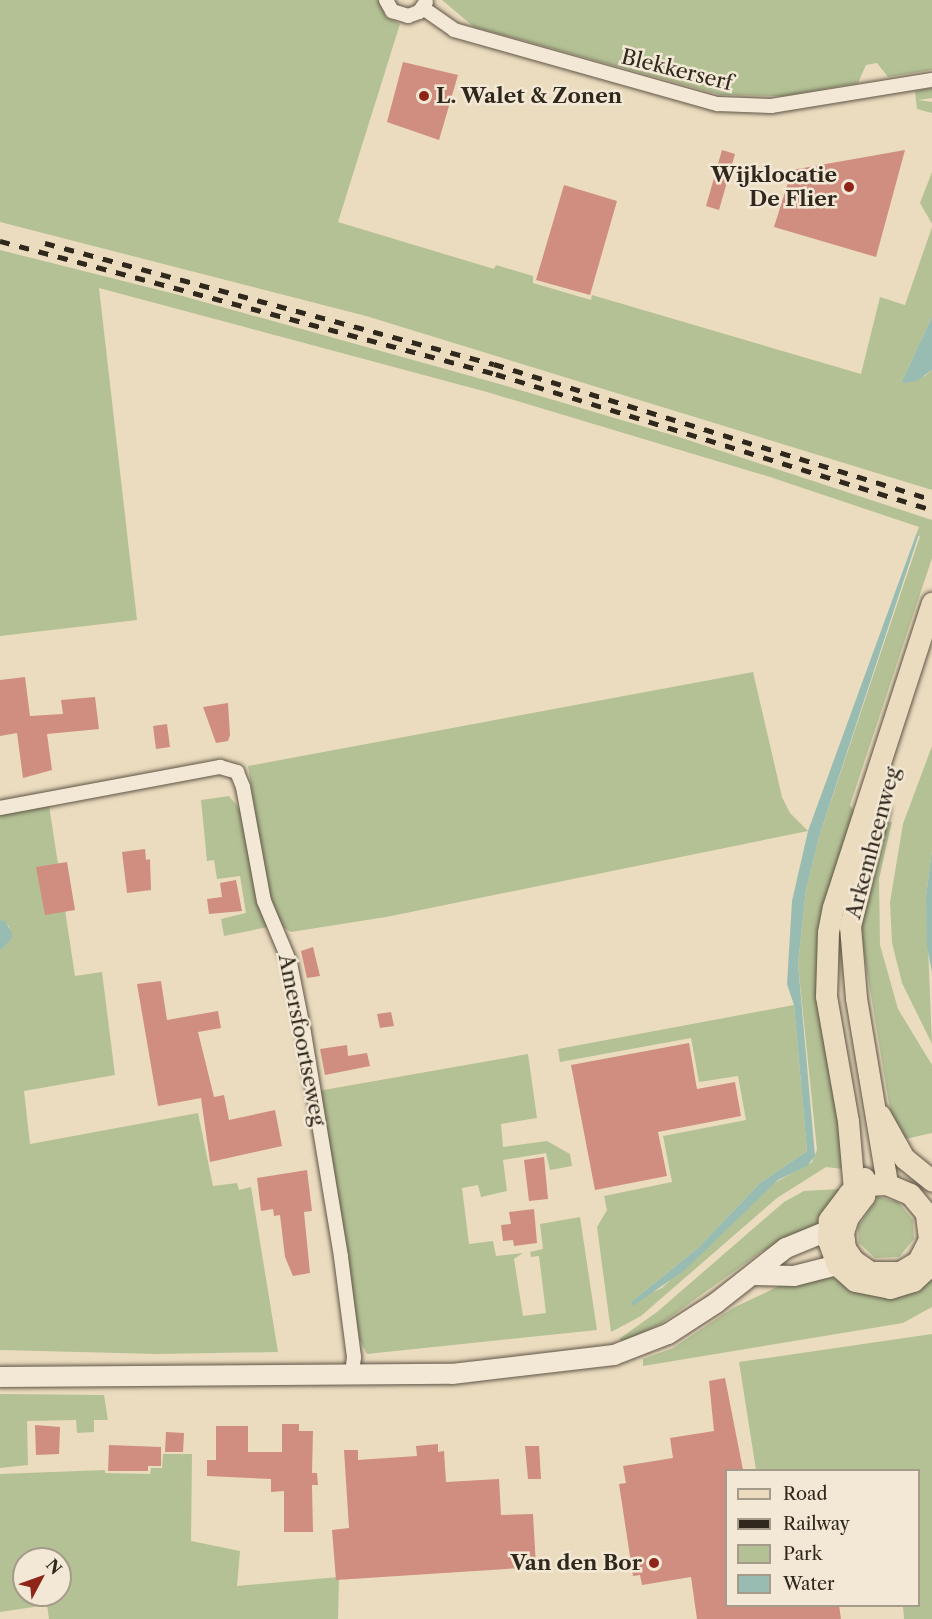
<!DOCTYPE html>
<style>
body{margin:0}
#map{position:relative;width:932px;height:1619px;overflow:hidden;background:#ebdcbf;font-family:"Libre Caslon Text",serif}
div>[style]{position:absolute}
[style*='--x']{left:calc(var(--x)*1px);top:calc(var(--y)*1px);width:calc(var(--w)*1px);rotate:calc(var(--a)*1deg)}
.green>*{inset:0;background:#b4c195}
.water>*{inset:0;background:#98bcb2}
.building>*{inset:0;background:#cf8e7f}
.roads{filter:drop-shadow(0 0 2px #5f5546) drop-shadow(0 0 2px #5f5546)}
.minor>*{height:14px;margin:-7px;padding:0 7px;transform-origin:7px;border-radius:7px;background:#f2e8d5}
.secondary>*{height:20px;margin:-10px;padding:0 10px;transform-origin:10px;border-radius:10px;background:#f2e8d5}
.primary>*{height:21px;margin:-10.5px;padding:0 10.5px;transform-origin:10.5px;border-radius:10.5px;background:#ebdcbf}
.rail>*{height:4.5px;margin-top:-2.25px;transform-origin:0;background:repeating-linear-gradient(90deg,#30281d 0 10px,transparent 0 20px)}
.dots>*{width:16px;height:16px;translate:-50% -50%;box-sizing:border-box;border:3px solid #f2e8d5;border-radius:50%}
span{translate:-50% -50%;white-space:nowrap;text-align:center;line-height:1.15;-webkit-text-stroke:5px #f2e8d5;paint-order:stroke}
.street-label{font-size:21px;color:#30281d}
.poi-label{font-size:21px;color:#30281d;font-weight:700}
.left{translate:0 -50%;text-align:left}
.right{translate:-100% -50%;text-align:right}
.legend{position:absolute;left:725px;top:1469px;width:195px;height:138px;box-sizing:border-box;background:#f2e8d5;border:2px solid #a49b8b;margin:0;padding:8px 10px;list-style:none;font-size:18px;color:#30281d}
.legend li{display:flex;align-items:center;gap:12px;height:30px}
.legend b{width:30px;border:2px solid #a49b8b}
.north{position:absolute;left:12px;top:1547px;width:60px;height:60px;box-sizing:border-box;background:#f2e8d5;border:2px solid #a49b8b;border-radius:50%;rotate:49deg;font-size:16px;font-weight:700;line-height:24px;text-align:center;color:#30281d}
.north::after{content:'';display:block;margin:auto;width:21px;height:27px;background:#8f2418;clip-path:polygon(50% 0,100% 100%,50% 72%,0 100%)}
</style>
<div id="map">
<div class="green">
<i style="clip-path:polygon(0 0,378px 0,386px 17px,400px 24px,338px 222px,494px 269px,496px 265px,533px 276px,533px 283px,591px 300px,592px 295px,861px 374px,880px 297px,905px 305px,932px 227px,932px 317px,901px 383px,925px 376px,932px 370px,932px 490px,366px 316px,0 222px)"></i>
<i style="clip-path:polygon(442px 0,932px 0,932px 70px,888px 77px,877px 63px,866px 65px,858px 83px,784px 96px,721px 95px,474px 27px)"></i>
<i style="clip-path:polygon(932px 88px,932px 98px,918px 100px,932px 102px,932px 113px,917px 109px,915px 91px)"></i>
<i style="clip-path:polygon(932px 172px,932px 224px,920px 203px)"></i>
<i style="clip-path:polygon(0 250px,179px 295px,503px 385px,679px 437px,932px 520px,932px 558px,850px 805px,854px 811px,831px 895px,843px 1169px,826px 1167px,777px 1198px,641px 1316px,611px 1332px,597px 1227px,607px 1210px,604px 1196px,672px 1182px,663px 1136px,746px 1120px,738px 1076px,699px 1082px,691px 1038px,560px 1062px,558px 1049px,794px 1005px,807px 1151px,760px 1183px,698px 1248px,631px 1302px,662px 1288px,771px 1185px,812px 1162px,817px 1150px,798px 964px,806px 890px,819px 837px,920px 536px,916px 535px,919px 527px,770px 477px,487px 392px,99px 288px,137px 620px,0 636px)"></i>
<i style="clip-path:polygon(753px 672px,782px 797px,790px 813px,808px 831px,386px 917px,291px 932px,283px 927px,268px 897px,248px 766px)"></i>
<i style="clip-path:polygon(932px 746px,932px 850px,926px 896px,932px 1044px,902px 983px,892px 943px,890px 902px,903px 824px)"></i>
<i style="clip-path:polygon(229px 796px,243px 813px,268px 927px,224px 936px,221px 919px,246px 913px,240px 876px,217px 879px,214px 860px,207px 861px,201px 800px)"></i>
<i style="clip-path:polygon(49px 805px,75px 976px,102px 972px,115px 1075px,24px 1091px,30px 1144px,198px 1113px,213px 1186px,237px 1183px,239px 1190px,251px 1187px,278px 1352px,158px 1354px,0 1350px,0 951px,11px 940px,9px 926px,0 920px,0 815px)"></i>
<i style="clip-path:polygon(886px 821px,892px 822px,879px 879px,880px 945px,898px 1009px,932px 1065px,932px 1133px,901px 1140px,890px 1110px,859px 923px)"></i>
<i style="clip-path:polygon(528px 1054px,537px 1118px,501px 1124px,503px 1147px,547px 1141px,570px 1154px,572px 1166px,550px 1170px,546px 1153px,503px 1160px,507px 1191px,481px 1197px,478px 1185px,462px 1188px,469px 1244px,493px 1241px,496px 1256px,523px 1253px,514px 1259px,523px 1316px,546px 1313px,539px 1256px,531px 1257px,530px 1252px,543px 1249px,540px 1224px,580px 1217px,597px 1330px,367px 1354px,356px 1333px,318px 1091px)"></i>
<i style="clip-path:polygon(840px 1189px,816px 1225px,761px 1252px,662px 1323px,624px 1342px,619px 1339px,657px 1312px,784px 1202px,804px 1191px)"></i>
<i style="clip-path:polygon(878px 1197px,898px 1202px,913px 1220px,914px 1239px,899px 1257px,875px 1258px,859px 1243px,858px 1227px)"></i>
<i style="clip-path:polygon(932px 1275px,932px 1307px,903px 1323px,643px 1366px,643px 1359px,673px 1348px,733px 1308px,779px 1286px,826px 1277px,841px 1280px)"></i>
<i style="clip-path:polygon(932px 1334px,932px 1619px,904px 1619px,903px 1606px,918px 1606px,918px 1470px,756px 1470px,739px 1362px)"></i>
<i style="clip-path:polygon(0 1394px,104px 1395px,108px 1420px,94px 1420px,94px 1432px,77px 1433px,76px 1420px,27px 1421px,28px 1465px,0 1468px)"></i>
<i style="clip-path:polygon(evenodd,163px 1454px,192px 1454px,191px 1541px,240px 1551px,237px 1586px,339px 1577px,338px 1619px,49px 1619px,47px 1605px,0 1612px,0 1474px,105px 1470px,105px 1473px,150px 1474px,151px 1468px,162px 1468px,163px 1454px,24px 1559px,60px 1559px,60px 1595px,24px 1595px,24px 1559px)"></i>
</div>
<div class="water">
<i style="clip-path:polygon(932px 317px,932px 370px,917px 381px,901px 383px)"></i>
<i style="clip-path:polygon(919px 534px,819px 837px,806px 890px,798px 964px,815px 1156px,807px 1166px,778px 1180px,685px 1270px,633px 1306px,631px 1302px,698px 1248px,760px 1183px,807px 1151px,794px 1005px,787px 984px,792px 901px,808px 831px,916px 535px)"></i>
<i style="clip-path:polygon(932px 850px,932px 973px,927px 946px,926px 896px)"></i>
<i style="clip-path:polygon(0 920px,5px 921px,12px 933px,11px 940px,0 951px)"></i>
</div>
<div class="building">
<i style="clip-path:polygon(403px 62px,458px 75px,439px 140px,387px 122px)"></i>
<i style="clip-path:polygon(722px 150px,735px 154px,719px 210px,706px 206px)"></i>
<i style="clip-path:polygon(905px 150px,876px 257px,774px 227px,792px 170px)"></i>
<i style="clip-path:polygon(564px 185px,617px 201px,590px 295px,536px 280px)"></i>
<i style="clip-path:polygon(25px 677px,30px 716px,63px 714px,61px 700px,95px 697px,99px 729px,47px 734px,52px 770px,23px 778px,17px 733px,0 736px,0 680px)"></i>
<i style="clip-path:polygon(228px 703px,230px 735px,228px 741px,216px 743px,203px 707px)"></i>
<i style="clip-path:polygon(167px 724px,170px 747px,156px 749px,153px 726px)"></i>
<i style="clip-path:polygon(145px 849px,146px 860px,150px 859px,151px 890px,127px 893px,122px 852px)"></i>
<i style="clip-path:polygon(67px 862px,75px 910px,45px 915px,36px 867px)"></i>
<i style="clip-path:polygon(236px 880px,242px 911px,209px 914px,207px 899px,222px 897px,220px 883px)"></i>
<i style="clip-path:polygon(313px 947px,320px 976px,307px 978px,301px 951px)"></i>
<i style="clip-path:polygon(161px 981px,167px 1020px,218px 1011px,221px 1028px,198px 1032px,214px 1097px,224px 1095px,229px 1120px,275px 1110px,282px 1146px,210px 1162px,201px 1098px,158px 1106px,137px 984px)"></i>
<i style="clip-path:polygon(391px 1012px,394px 1026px,380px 1028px,377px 1014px)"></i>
<i style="clip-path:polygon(689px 1043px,697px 1089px,735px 1082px,741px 1116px,658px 1132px,667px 1176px,595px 1190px,571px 1065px)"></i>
<i style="clip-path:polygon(347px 1045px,348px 1056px,367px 1053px,370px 1066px,325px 1075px,320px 1049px)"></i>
<i style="clip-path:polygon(544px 1157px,548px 1199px,529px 1201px,524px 1160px)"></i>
<i style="clip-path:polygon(307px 1170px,312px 1211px,304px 1212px,310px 1273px,293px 1276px,285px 1257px,280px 1215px,274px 1216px,273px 1209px,261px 1211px,257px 1178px)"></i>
<i style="clip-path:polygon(534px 1209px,537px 1243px,514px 1246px,513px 1240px,503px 1241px,501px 1225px,511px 1224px,509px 1212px)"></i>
<i style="clip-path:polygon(725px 1378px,743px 1470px,726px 1470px,726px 1605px,839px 1605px,841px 1619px,697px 1619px,691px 1577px,642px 1585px,640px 1575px,633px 1576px,619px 1484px,626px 1483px,623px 1466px,673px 1458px,670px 1438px,714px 1431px,709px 1381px)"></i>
<i style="clip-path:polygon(282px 1424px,299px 1424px,299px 1431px,313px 1431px,312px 1473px,317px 1473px,318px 1485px,312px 1485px,313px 1532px,284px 1532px,284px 1491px,271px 1492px,271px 1479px,207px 1476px,207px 1460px,216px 1460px,216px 1426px,248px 1426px,248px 1452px,282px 1452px)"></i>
<i style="clip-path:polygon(35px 1425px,60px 1427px,59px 1454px,36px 1455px)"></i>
<i style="clip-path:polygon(166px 1432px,184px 1433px,183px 1452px,165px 1452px)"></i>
<i style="clip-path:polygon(438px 1444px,438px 1452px,444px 1451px,446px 1482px,499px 1479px,501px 1515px,533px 1514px,536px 1567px,336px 1580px,332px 1530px,349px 1528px,344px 1450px,358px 1450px,358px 1460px,417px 1456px,416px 1446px)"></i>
<i style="clip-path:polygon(109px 1445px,161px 1447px,161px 1466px,148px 1466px,148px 1471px,108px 1471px)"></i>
<i style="clip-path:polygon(525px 1446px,539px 1446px,541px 1479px,528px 1479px)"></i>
</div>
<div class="roads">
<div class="minor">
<i style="--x:386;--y:0;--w:13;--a:61"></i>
<i style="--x:392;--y:11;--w:17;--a:17"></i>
<i style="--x:408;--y:16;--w:12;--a:-20"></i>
<i style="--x:419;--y:12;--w:12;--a:-55"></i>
<i style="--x:423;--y:8;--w:38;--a:35"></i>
<i style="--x:454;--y:30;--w:274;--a:15.7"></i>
<i style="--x:718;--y:104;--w:53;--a:2.2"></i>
<i style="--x:771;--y:106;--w:163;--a:-9.2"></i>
<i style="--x:0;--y:808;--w:224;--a:-10.6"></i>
<i style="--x:220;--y:767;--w:18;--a:16"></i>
<i style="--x:237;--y:772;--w:16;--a:68"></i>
<i style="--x:243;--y:787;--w:116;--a:79.6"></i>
<i style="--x:264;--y:901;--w:67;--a:67.2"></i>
<i style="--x:290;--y:963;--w:71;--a:78.7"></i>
<i style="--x:304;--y:1033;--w:227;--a:80.6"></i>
<i style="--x:341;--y:1257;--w:101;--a:82.6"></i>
<i style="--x:354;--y:1357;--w:17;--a:97"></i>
</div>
<div class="secondary">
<i style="--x:754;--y:1275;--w:40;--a:1.4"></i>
<i style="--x:794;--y:1276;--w:44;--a:-14.3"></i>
<i style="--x:0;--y:1377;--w:452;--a:-0.4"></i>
<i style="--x:452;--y:1374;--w:163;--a:-6.7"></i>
<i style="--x:614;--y:1355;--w:58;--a:-21.3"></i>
<i style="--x:668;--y:1334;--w:57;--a:-32.9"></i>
<i style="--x:716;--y:1303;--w:89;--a:-38.2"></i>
<i style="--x:786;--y:1248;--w:44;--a:-22.5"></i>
</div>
<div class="primary">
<i style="--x:879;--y:808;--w:122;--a:103.8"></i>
<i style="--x:850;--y:926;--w:72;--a:85.2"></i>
<i style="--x:856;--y:998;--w:189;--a:80.5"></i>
<i style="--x:880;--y:1115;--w:49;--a:60.8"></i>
<i style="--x:904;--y:1158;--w:36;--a:39"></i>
<i style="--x:864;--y:1178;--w:7;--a:74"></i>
<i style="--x:866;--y:1185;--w:11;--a:100"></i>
<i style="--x:864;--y:1196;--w:26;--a:127"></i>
<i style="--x:848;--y:1217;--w:16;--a:108"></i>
<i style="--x:843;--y:1232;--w:16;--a:83"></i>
<i style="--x:845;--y:1248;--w:14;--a:56"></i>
<i style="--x:853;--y:1260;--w:21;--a:35"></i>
<i style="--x:870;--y:1272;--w:30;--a:0"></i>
<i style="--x:900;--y:1272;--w:21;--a:-31"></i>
<i style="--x:918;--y:1261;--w:25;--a:-63"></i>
<i style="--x:929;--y:1239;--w:26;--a:-97"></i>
<i style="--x:926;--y:1213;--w:25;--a:-130"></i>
<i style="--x:910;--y:1194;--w:25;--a:-157"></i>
<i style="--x:887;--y:1184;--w:21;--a:177"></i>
<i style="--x:866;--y:1185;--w:19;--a:155"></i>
<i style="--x:849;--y:1193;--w:34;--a:127"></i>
<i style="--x:829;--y:1220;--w:20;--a:93"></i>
<i style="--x:828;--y:1240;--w:27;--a:70"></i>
<i style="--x:837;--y:1265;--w:24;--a:42"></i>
<i style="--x:855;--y:1281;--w:36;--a:11"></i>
<i style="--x:890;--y:1288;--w:24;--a:-17"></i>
<i style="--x:913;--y:1281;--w:26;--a:-43"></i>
<i style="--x:854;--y:1190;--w:69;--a:-95"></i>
<i style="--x:848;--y:1121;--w:127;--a:-100"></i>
<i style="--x:826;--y:996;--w:64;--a:-88.2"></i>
<i style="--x:828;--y:932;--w:25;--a:-79"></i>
<i style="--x:833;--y:907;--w:320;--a:-72"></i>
</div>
</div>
<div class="rail">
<i style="--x:0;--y:241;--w:514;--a:15.01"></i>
<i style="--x:496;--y:374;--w:457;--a:17.3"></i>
<i style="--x:45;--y:243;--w:465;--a:15.1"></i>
<i style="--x:494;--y:364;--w:459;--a:17.2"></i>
</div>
<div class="dots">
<i style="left:424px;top:96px;background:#8f2418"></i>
<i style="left:849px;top:187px;background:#8f2418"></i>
<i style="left:654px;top:1563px;background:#8f2418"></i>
</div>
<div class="street-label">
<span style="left:677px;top:70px;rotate:14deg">Blekkerserf</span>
<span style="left:873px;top:843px;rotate:-75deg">Arkemheenweg</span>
<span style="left:302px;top:1040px;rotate:79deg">Amersfoortseweg</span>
</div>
<div class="poi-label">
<span class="left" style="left:436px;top:96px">L. Walet &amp; Zonen</span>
<span class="right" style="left:837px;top:187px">Wijklocatie<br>De Flier</span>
<span class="right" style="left:642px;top:1563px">Van den Bor</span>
</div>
<ul class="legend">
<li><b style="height:8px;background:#ebdcbf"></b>Road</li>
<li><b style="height:8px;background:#30281d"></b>Railway</li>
<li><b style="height:16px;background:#b4c195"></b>Park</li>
<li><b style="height:16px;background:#98bcb2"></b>Water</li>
</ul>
<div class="north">N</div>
</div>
